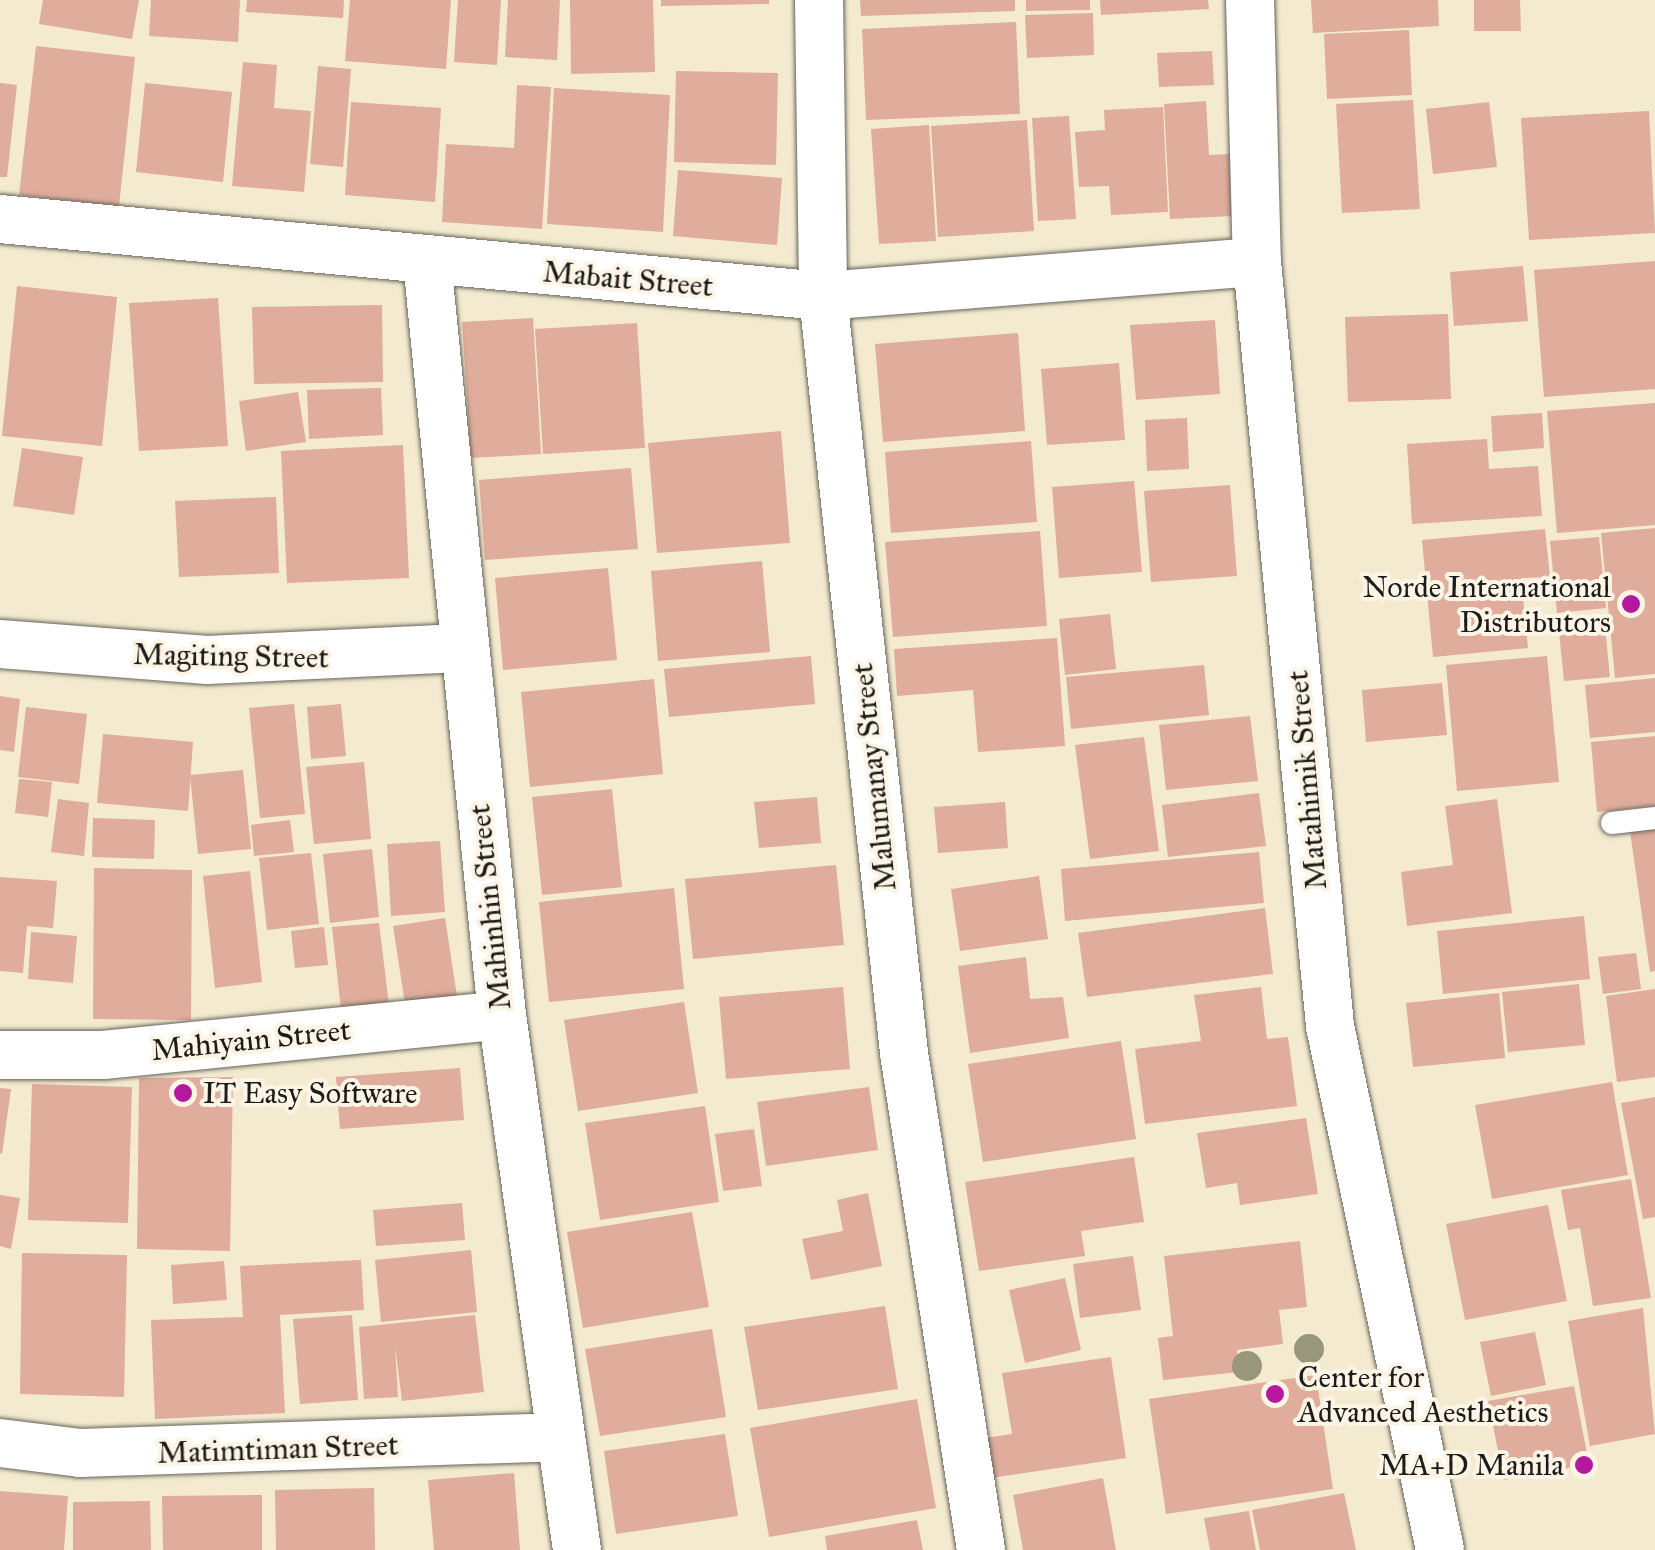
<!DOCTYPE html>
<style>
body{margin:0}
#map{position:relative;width:1655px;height:1550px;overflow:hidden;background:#f3ead0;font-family:"IM FELL Great Primer",serif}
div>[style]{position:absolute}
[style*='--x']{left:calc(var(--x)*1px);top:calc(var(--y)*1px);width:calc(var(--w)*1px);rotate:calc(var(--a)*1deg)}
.building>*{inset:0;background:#e0ac9c}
.roads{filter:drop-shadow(0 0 2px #67645b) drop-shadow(0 0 2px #67645b)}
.lane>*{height:22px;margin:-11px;padding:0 11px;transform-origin:11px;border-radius:11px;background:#fff}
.street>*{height:48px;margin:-24px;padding:0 24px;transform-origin:24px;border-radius:24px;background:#fff}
.trees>*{width:30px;height:30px;margin:-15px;border-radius:50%;background:#99977b}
.dots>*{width:28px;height:28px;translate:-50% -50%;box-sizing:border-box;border:5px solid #fcf5e5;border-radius:50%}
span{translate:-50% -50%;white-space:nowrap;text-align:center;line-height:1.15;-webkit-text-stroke:8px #fcf5e5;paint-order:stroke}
.street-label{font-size:30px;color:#1c1c1c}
.poi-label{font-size:30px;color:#1c1c1c}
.right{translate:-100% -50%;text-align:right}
.left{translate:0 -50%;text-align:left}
</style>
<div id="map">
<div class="building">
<i style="clip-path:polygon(43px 0,139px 0,132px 39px,39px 24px)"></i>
<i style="clip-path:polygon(151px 0,240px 0,238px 42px,149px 36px)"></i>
<i style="clip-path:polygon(247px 0,344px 0,343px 18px,246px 12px)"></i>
<i style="clip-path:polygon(350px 0,451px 0,446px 69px,345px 61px)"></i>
<i style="clip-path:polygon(458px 0,501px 0,497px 65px,454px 62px)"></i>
<i style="clip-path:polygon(508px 0,560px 0,557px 60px,505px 57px)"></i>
<i style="clip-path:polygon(570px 0,653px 0,655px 72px,571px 74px)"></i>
<i style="clip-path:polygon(661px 0,769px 0,769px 4px,661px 6px)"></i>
<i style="clip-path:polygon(860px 0,1015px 0,1015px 11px,861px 16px)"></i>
<i style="clip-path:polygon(1026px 0,1090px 0,1090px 10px,1026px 11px)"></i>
<i style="clip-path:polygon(1100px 0,1208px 0,1209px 9px,1101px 15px)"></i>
<i style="clip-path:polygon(1311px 0,1438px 0,1439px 26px,1313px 33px)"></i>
<i style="clip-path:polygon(1474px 0,1520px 0,1521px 31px,1474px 31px)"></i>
<i style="clip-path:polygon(1093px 13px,1094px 55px,1027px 58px,1025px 15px)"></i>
<i style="clip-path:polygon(1016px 22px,1020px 114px,866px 120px,862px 29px)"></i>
<i style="clip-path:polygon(1409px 30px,1412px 95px,1327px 99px,1324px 34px)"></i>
<i style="clip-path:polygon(36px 46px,135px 57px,119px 206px,19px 195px)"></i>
<i style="clip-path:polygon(1212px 51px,1214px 85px,1159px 87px,1157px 53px)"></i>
<i style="clip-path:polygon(243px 62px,277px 65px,274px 108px,311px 111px,304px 192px,232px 186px)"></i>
<i style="clip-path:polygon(318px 66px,351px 69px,343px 167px,310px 164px)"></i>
<i style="clip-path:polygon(676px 71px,778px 73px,776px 165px,674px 162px)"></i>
<i style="clip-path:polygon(0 83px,17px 85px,7px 177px,0 177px)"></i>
<i style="clip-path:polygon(145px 83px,232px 92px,223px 182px,136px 172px)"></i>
<i style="clip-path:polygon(517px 85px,551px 87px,542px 229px,442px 222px,446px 144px,514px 148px)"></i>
<i style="clip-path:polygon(554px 88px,670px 95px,663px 232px,547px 224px)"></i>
<i style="clip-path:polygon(1413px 100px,1420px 209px,1342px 213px,1336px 104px)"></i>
<i style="clip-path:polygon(1206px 101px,1209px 155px,1230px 154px,1233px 216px,1170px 219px,1164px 104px)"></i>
<i style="clip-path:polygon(351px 102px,441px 108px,435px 202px,345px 195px)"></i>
<i style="clip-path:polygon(1489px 102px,1497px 167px,1433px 174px,1426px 109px)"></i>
<i style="clip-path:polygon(1163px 107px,1168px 212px,1111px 215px,1109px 186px,1079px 187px,1075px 132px,1105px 130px,1104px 110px)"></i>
<i style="clip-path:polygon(1649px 111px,1655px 233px,1529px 240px,1521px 118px)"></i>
<i style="clip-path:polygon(1069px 116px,1076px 219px,1038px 221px,1032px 118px)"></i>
<i style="clip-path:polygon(1027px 120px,1034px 231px,938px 237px,931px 126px)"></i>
<i style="clip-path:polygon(929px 125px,936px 241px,879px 244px,871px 129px)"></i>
<i style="clip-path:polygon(678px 170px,782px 178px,777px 245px,673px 236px)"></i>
<i style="clip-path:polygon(1655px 261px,1655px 389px,1544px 397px,1534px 270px)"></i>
<i style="clip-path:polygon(1523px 266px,1528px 321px,1454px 326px,1450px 272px)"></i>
<i style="clip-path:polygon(17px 286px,117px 297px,102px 446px,2px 436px)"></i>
<i style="clip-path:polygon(218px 298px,228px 446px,139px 451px,129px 303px)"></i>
<i style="clip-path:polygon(382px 305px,383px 382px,254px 384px,252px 307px)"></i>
<i style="clip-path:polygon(1448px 314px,1451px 399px,1348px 402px,1345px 317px)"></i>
<i style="clip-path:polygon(533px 318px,541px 454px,471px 458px,462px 322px)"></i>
<i style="clip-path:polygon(1215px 320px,1220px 394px,1136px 400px,1130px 325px)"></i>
<i style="clip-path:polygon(637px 323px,645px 448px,543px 454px,535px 329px)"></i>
<i style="clip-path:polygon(1018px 333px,1025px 431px,883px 442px,875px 344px)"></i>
<i style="clip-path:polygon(1119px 363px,1125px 440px,1047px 445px,1041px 369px)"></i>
<i style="clip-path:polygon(381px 388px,383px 435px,309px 439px,307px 390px)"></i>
<i style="clip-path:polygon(298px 392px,306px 442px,246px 451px,239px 401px)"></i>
<i style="clip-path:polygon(1655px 403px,1655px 525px,1557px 533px,1547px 411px)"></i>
<i style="clip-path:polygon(1542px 413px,1544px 448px,1493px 452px,1491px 416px)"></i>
<i style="clip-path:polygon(1187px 418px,1189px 469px,1147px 471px,1145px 420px)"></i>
<i style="clip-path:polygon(781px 431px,790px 543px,657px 553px,648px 443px)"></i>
<i style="clip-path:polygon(1487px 439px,1489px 469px,1538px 466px,1542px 516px,1412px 524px,1407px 444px)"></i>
<i style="clip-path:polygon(1031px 441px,1037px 522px,891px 533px,885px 452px)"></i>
<i style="clip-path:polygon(403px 445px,409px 578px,287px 583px,281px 451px)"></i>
<i style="clip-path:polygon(22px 448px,83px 457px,74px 515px,13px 506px)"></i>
<i style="clip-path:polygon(631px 468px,638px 549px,485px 560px,479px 480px)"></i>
<i style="clip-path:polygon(1134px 481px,1142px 572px,1059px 578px,1052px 487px)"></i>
<i style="clip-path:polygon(1230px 485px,1237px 576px,1151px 582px,1144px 491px)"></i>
<i style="clip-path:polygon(276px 497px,279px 573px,179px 577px,175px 501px)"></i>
<i style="clip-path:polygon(1655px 528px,1655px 674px,1615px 678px,1601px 533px)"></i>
<i style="clip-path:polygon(1545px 529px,1550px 577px,1521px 578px,1528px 648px,1433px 657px,1422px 540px)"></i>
<i style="clip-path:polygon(1040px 531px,1047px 626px,893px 637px,885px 542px)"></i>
<i style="clip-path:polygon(1599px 537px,1606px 608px,1557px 613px,1550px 541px)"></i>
<i style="clip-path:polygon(762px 561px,770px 652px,658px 661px,651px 571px)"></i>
<i style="clip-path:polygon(608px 568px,617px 660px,503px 670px,495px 578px)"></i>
<i style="clip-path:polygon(1110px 614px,1116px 669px,1065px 675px,1059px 619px)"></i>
<i style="clip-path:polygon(1605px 627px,1610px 677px,1564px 681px,1559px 632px)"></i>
<i style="clip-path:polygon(1057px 638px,1065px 746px,978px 752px,973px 690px,897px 696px,894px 649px)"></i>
<i style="clip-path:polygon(811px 656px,815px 704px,669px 717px,664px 669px)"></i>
<i style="clip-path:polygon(1547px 656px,1559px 782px,1457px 791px,1446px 665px)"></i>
<i style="clip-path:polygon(1204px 665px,1209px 715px,1071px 729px,1066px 677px)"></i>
<i style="clip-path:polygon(1655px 678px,1655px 732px,1590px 738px,1585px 685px)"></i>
<i style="clip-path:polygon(654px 679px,663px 774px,530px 787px,521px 692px)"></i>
<i style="clip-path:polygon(1442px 683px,1447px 735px,1366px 742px,1362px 690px)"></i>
<i style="clip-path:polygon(0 696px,20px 699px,14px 752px,0 750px)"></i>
<i style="clip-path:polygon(294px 704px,305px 814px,260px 818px,249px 708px)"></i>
<i style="clip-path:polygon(341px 704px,346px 756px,311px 759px,307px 707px)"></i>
<i style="clip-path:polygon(26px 707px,87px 714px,79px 784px,18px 777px)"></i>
<i style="clip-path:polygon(1250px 716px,1258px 781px,1166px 790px,1159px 725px)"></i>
<i style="clip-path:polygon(103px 734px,193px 742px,188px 811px,97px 803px)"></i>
<i style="clip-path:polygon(1655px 736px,1655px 806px,1597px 812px,1591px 742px)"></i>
<i style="clip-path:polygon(1144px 737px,1159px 851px,1090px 859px,1075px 745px)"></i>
<i style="clip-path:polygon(364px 762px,371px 839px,314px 844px,306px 767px)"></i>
<i style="clip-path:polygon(243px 770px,251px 849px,198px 854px,190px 775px)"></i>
<i style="clip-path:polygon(19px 779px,52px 782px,48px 817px,15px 813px)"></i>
<i style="clip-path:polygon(612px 789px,622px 887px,542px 895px,532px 797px)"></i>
<i style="clip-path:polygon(1259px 793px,1266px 846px,1168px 857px,1162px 805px)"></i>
<i style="clip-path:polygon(817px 797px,821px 843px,759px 848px,754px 802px)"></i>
<i style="clip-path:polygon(58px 799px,89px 803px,84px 856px,51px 852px)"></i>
<i style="clip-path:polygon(1497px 799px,1512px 913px,1407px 926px,1401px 872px,1453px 865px,1445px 806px)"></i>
<i style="clip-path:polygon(1005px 802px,1008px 848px,938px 853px,934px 807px)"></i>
<i style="clip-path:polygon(93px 818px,155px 820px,154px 859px,92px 857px)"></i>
<i style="clip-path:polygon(290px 820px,294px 852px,254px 856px,251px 825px)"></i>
<i style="clip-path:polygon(1655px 827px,1655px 971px,1650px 972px,1630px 831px)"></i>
<i style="clip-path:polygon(440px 841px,445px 912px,391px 916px,387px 844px)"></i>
<i style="clip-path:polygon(372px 849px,379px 917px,330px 923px,323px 854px)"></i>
<i style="clip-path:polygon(1259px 852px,1264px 903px,1065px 921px,1061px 869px)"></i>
<i style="clip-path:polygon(311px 853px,319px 924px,267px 930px,259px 858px)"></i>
<i style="clip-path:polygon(836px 865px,844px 945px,693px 959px,685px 879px)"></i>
<i style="clip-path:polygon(94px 868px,192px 870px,191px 1020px,93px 1019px)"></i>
<i style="clip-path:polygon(250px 871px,262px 982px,215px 988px,203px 876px)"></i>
<i style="clip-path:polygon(1039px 876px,1048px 939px,960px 951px,951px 889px)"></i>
<i style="clip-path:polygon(0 877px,57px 881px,53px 928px,27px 926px,23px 973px,0 971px)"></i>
<i style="clip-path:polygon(674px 888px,684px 989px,549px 1002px,539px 902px)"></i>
<i style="clip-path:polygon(1265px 908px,1273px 974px,1087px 997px,1078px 933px)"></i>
<i style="clip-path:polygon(1584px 916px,1590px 979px,1443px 994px,1437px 931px)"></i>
<i style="clip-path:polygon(445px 918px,457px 996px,405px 1004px,393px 926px)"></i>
<i style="clip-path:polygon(379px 923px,389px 1005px,341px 1010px,332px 927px)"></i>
<i style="clip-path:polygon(324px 927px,328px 965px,295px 968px,291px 931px)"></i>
<i style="clip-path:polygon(31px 932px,77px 936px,73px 983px,28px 979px)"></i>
<i style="clip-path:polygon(1636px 953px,1641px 989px,1603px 994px,1598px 957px)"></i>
<i style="clip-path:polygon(1026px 957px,1030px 999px,1063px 997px,1069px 1038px,970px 1053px,958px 966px)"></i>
<i style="clip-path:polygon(1579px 984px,1585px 1045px,1508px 1052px,1502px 992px)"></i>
<i style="clip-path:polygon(843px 987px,850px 1069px,726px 1079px,719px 997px)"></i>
<i style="clip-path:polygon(1261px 987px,1267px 1039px,1288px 1037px,1297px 1106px,1145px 1124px,1135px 1049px,1201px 1041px,1194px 995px)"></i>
<i style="clip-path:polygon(1655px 989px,1655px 1077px,1617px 1082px,1606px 996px)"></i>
<i style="clip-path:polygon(1499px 993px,1505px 1058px,1413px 1067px,1406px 1003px)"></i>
<i style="clip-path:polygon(684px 1002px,698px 1093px,578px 1111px,564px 1020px)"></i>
<i style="clip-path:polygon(1121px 1041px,1136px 1139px,983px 1162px,968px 1064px)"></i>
<i style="clip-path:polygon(460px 1068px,464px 1120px,340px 1129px,336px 1077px)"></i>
<i style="clip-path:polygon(233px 1077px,230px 1251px,137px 1249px,139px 1078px)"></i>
<i style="clip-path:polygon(1612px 1082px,1628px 1175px,1492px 1199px,1475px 1105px)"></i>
<i style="clip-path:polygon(32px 1084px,132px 1087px,128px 1223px,28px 1220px)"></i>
<i style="clip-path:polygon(869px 1087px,878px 1150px,766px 1166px,757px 1102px)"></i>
<i style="clip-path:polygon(0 1088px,11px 1089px,2px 1154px,0 1153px)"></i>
<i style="clip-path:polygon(1655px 1097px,1655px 1217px,1643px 1219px,1621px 1103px)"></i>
<i style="clip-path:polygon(705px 1106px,719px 1202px,600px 1220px,585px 1123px)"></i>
<i style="clip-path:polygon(1306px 1118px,1318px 1194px,1240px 1205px,1237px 1183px,1206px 1188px,1197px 1133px)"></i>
<i style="clip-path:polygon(754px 1129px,762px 1186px,723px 1191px,715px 1134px)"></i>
<i style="clip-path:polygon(1134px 1157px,1144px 1222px,1081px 1231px,1085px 1256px,979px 1271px,965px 1182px)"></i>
<i style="clip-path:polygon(1631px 1179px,1651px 1298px,1593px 1306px,1580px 1228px,1568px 1230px,1561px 1190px)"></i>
<i style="clip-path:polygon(868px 1193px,882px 1266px,811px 1280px,802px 1239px,843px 1231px,837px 1200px)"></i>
<i style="clip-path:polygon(0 1195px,20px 1198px,11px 1249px,0 1246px)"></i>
<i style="clip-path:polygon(462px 1203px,465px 1240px,376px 1246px,373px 1210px)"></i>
<i style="clip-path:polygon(1548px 1205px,1567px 1301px,1465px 1320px,1446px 1224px)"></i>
<i style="clip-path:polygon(692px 1212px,709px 1307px,583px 1328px,567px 1232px)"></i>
<i style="clip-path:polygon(1300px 1241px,1307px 1307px,1279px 1310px,1283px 1344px,1237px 1350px,1239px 1372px,1163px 1380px,1158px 1338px,1173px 1336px,1164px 1256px)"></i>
<i style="clip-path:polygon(471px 1250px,477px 1312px,381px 1322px,375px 1260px)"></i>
<i style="clip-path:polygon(22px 1253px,127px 1255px,124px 1397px,20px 1394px)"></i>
<i style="clip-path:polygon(1133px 1256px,1141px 1310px,1080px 1318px,1073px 1264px)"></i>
<i style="clip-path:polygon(361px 1260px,364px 1310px,280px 1315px,285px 1413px,155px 1419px,151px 1320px,243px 1317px,240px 1266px)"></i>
<i style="clip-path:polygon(224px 1261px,227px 1300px,173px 1304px,171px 1265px)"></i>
<i style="clip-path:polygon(1065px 1278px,1081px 1350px,1025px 1363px,1009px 1290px)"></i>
<i style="clip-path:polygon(885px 1306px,898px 1389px,758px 1410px,744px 1327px)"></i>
<i style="clip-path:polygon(1643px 1308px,1655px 1434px,1590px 1446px,1568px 1321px)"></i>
<i style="clip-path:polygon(352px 1315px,358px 1400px,300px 1404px,293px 1319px)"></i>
<i style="clip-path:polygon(475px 1315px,484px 1392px,402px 1401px,395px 1346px,398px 1397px,364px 1399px,359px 1327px)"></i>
<i style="clip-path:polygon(712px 1329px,726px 1417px,600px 1436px,585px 1349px)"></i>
<i style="clip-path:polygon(1535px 1332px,1546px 1385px,1491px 1396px,1480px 1342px)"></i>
<i style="clip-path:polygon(1111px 1357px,1126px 1458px,977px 1480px,971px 1440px,1012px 1434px,1002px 1373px)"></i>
<i style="clip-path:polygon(1316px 1375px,1333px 1489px,1166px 1514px,1149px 1399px)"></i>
<i style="clip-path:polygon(1574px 1386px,1589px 1464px,1504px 1480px,1488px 1401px)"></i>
<i style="clip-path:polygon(917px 1399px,936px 1508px,769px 1537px,750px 1428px)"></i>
<i style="clip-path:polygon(725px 1434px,738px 1516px,616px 1534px,604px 1451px)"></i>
<i style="clip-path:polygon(514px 1473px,520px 1550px,434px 1550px,428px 1480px)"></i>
<i style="clip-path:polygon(1103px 1478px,1116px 1550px,1023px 1550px,1013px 1495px)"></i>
<i style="clip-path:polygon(374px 1488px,375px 1550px,276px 1550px,275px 1490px)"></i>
<i style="clip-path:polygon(0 1491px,68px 1496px,64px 1550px,0 1550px)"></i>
<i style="clip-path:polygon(1344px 1493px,1356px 1550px,1260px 1550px,1252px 1510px)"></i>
<i style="clip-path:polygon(262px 1495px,262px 1550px,163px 1550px,162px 1496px)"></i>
<i style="clip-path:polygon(150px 1501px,151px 1550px,73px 1550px,73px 1502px)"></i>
<i style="clip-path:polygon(1249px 1511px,1256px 1550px,1210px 1550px,1204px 1518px)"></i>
<i style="clip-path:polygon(917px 1520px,923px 1550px,827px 1550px,825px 1536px)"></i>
</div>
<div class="roads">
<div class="lane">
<i style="--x:1612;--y:823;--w:43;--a:-6.6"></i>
</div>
<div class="street">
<i style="--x:819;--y:0;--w:296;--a:89.2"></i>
<i style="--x:823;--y:296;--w:761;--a:83.89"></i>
<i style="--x:904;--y:1053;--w:503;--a:81.19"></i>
<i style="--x:1250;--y:0;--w:262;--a:88.5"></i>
<i style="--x:1257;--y:262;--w:767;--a:84.54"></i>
<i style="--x:1330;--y:1026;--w:535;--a:78.14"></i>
<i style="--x:0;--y:219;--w:827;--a:5.35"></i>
<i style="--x:823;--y:296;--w:435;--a:-4.5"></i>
<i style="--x:427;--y:261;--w:758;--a:84.32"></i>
<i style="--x:502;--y:1015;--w:540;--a:82.02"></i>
<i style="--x:0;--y:644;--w:208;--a:4.4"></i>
<i style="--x:207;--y:660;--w:254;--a:-2.7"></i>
<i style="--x:0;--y:1055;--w:103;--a:0"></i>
<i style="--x:103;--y:1055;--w:401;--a:-5.7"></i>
<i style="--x:0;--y:1443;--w:81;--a:7.1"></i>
<i style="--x:80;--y:1453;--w:477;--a:-1.9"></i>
</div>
</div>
<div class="trees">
<i style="left:1309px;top:1349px"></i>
<i style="left:1247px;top:1366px"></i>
</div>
<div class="dots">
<i style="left:1631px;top:604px;background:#b5179e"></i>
<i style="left:183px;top:1093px;background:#b5179e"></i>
<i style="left:1275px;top:1394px;background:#b5179e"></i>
<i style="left:1584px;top:1465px;background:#b5179e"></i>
</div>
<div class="street-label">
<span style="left:628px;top:279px;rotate:5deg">Mabait Street</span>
<span style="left:231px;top:656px;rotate:1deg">Magiting Street</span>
<span style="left:874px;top:777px;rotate:-96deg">Malumanay Street</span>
<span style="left:1307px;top:780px;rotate:-95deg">Matahimik Street</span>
<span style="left:490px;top:907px;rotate:-96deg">Mahinhin Street</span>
<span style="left:251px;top:1040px;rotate:-6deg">Mahiyain Street</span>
<span style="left:278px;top:1449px;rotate:-2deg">Matimtiman Street</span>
</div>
<div class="poi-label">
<span class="right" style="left:1611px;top:604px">Norde International<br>Distributors</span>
<span class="left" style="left:203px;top:1093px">IT Easy Software</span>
<span class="left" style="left:1298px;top:1394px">Center for<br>Advanced Aesthetics</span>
<span class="right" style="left:1564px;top:1465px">MA+D Manila</span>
</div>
</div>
